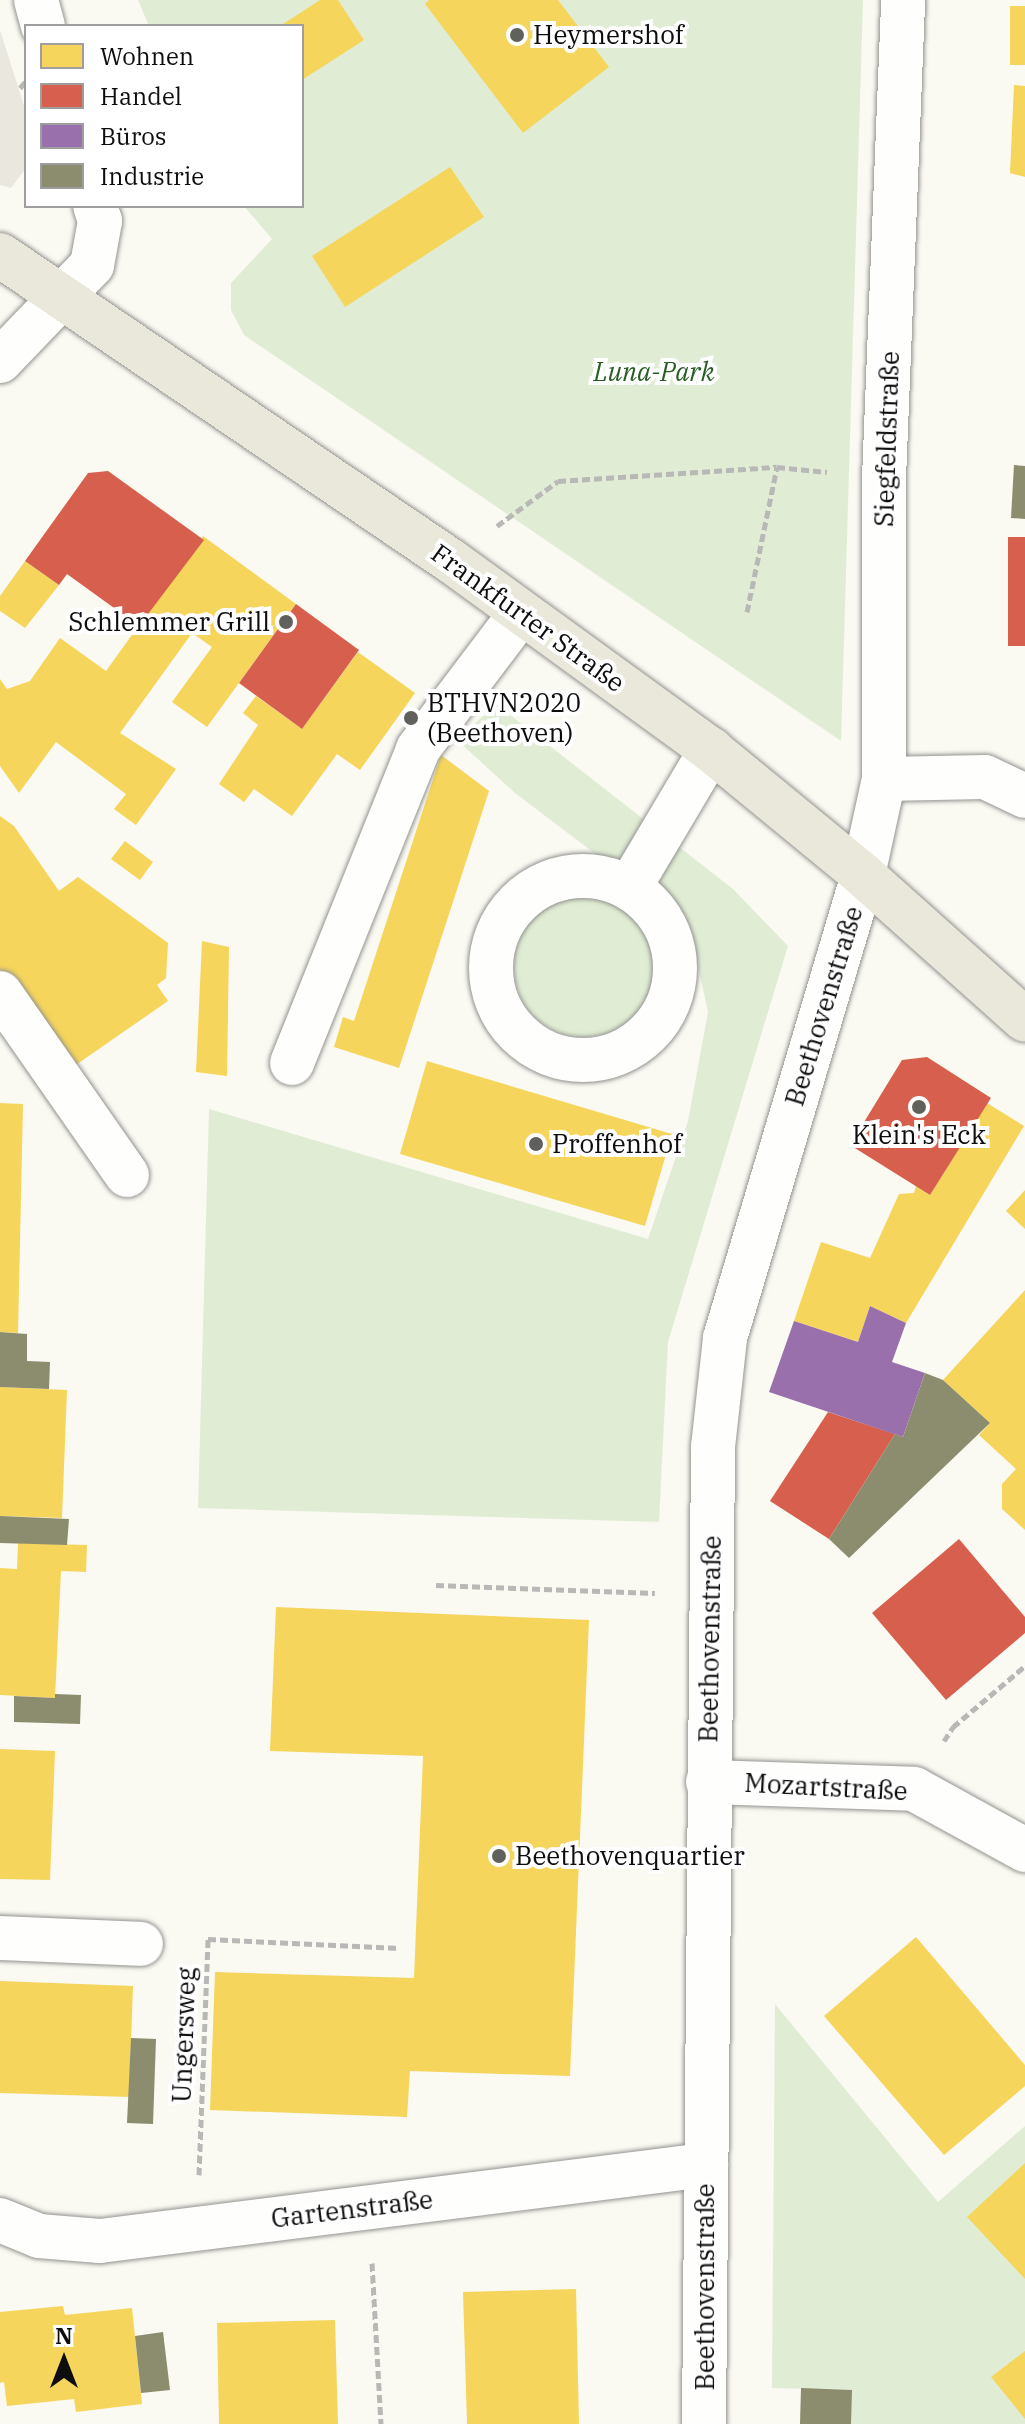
<!DOCTYPE html>
<meta charset="utf-8">
<style>
body{margin:0}
#map{position:relative;width:1025px;height:2424px;overflow:hidden;background:#faf9f2;font-family:"IBM Plex Serif",serif}
div>[style]{position:absolute}
[style*='--x']{left:calc(var(--x)*1px);top:calc(var(--y)*1px);width:calc(var(--w)*1px);rotate:calc(var(--a)*1deg)}
.green>*{inset:0;background:#e0edd4}
.round{border-radius:50%}
.plaza>*{inset:0;background:#eae8de}
.homes>*{inset:0;background:#f6d55c}
.shops>*{inset:0;background:#d6604d}
.offices>*{inset:0;background:#9970ab}
.industry>*{inset:0;background:#8c8c6e}
.path>*{height:5px;margin-top:-2.5px;transform-origin:0;background:repeating-linear-gradient(90deg,#b8b8b6 0 8px,transparent 0 12px)}
.roads{filter:drop-shadow(0 0 2px #949390) drop-shadow(0 0 2px #949390)}
.minor>*{height:44px;margin:-22px;padding:0 22px;transform-origin:22px;border-radius:22px;background:#fefefd}
.minor>.ring{margin:-22px;padding:0;box-sizing:content-box;background:none;border:44px solid #fefefd;border-radius:50%}
.major>*{height:44px;margin:-22px;padding:0 22px;transform-origin:22px;border-radius:22px;background:#eae8da}
.dots>*{width:22px;height:22px;translate:-50% -50%;box-sizing:border-box;border:4px solid #fff;border-radius:50%}
span{translate:-50% -50%;white-space:nowrap;text-align:center;line-height:1.15;-webkit-text-stroke:8px #fff;paint-order:stroke}
.poi-label{font-size:26px;color:#0d0d0d}
.left{translate:0 -50%;text-align:left}
.right{translate:-100% -50%;text-align:right}
.park-label{font-size:26px;color:#285e24;font-style:italic}
.street-label{font-size:26px;color:#0d0d0d}
.legend{position:absolute;left:24px;top:24px;width:280px;height:184px;box-sizing:border-box;background:#fff;border:2px solid #9e9e9e;margin:0;padding:10px 14px;list-style:none;font-size:24px;color:#0d0d0d}
.legend li{display:flex;align-items:center;gap:16px;height:40px}
.legend b{width:40px;border:2px solid #9e9e9e}
.north{position:absolute;left:24px;top:2320px;width:80px;height:80px;-webkit-text-stroke:6px #fff;paint-order:stroke;rotate:0deg;font-size:22px;font-weight:700;line-height:32px;text-align:center;color:#0d0d0d}
.north::after{content:'';display:block;margin:auto;width:28px;height:36px;background:#0d0d0d;clip-path:polygon(50% 0,100% 100%,50% 72%,0 100%)}
</style>
<div id="map">
<div class="green">
<i style="clip-path:polygon(138px 0,863px 0,841px 741px,244px 335px,231px 310px,231px 283px,272px 239px,244px 206px,302px 206px,302px 26px,149px 26px)"></i>
<i style="clip-path:polygon(496px 704px,733px 889px,788px 946px,668px 1342px,659px 1522px,198px 1508px,209px 1109px,648px 1239px,688px 1121px,708px 1012px,689px 925px,515px 793px,457px 740px)"></i>
<i class="round" style="left:514px;top:897px;width:140px;height:140px"></i>
<i style="clip-path:polygon(775px 2004px,938px 2202px,1025px 2126px,1025px 2424px,851px 2424px,851px 2390px,772px 2388px)"></i>
</div>
<div class="plaza">
<i style="clip-path:polygon(0 30px,26px 112px,26px 168px,11px 188px,0 185px)"></i>
</div>
<div class="homes">
<i style="clip-path:polygon(320px 0,338px 0,364px 40px,302px 80px,302px 26px,280px 26px)"></i>
<i style="clip-path:polygon(429px 0,558px 0,609px 67px,523px 133px,425px 4px)"></i>
<i style="clip-path:polygon(1010px 6px,1025px 6px,1025px 65px,1010px 65px)"></i>
<i style="clip-path:polygon(1014px 85px,1025px 86px,1025px 177px,1010px 173px)"></i>
<i style="clip-path:polygon(450px 167px,484px 217px,345px 307px,312px 256px)"></i>
<i style="clip-path:polygon(203px 536px,296px 604px,207px 727px,172px 702px,212px 647px,192px 633px,120px 733px,176px 769px,136px 825px,114px 809px,126px 794px,56px 742px,19px 793px,0 766px,0 679px,7px 689px,30px 681px,60px 638px,106px 671px)"></i>
<i style="clip-path:polygon(25px 561px,59px 585px,25px 628px,0 611px,0 596px)"></i>
<i style="clip-path:polygon(358px 652px,415px 693px,360px 770px,337px 754px,292px 816px,254px 789px,244px 802px,219px 784px,258px 725px,243px 713px,256px 696px,302px 729px)"></i>
<i style="clip-path:polygon(441px 755px,489px 791px,399px 1068px,334px 1047px,343px 1017px,354px 1021px)"></i>
<i style="clip-path:polygon(0 816px,14px 826px,59px 891px,78px 877px,168px 943px,166px 978px,157px 985px,168px 1001px,70px 1069px,0 970px)"></i>
<i style="clip-path:polygon(125px 841px,153px 862px,140px 880px,111px 859px)"></i>
<i style="clip-path:polygon(202px 941px,229px 947px,227px 1076px,196px 1072px)"></i>
<i style="clip-path:polygon(427px 1061px,672px 1134px,645px 1226px,400px 1154px)"></i>
<i style="clip-path:polygon(0 1103px,23px 1104px,18px 1333px,0 1332px)"></i>
<i style="clip-path:polygon(987px 1103px,1024px 1126px,906px 1323px,870px 1306px,858px 1342px,794px 1321px,821px 1242px,870px 1258px,899px 1194px,914px 1193px,916px 1186px,930px 1195px)"></i>
<i style="clip-path:polygon(1025px 1190px,1025px 1229px,1006px 1211px)"></i>
<i style="clip-path:polygon(1025px 1290px,1025px 1530px,1002px 1509px,1002px 1484px,1016px 1469px,979px 1435px,990px 1423px,943px 1380px)"></i>
<i style="clip-path:polygon(0 1387px,67px 1390px,62px 1518px,0 1516px)"></i>
<i style="clip-path:polygon(18px 1543px,87px 1545px,86px 1572px,61px 1571px,55px 1698px,0 1695px,0 1568px,17px 1569px)"></i>
<i style="clip-path:polygon(276px 1607px,589px 1620px,570px 2076px,410px 2071px,407px 2117px,210px 2110px,215px 1972px,414px 1978px,423px 1756px,270px 1751px)"></i>
<i style="clip-path:polygon(0 1749px,55px 1751px,50px 1880px,0 1879px)"></i>
<i style="clip-path:polygon(916px 1937px,1025px 2065px,1025px 2086px,944px 2155px,824px 2016px)"></i>
<i style="clip-path:polygon(0 1981px,133px 1986px,129px 2097px,0 2093px)"></i>
<i style="clip-path:polygon(1025px 2163px,1025px 2279px,967px 2217px)"></i>
<i style="clip-path:polygon(576px 2289px,579px 2424px,467px 2424px,463px 2292px)"></i>
<i style="clip-path:polygon(63px 2306px,65px 2315px,132px 2308px,142px 2404px,76px 2412px,74px 2399px,7px 2406px,4px 2382px,0 2383px,0 2312px)"></i>
<i style="clip-path:polygon(335px 2320px,338px 2424px,219px 2424px,217px 2323px)"></i>
<i style="clip-path:polygon(1025px 2351px,1025px 2419px,991px 2377px)"></i>
</div>
<div class="shops">
<i style="clip-path:polygon(108px 471px,204px 540px,139px 626px,67px 574px,59px 585px,25px 561px,88px 473px)"></i>
<i style="clip-path:polygon(1008px 537px,1025px 537px,1025px 646px,1008px 646px)"></i>
<i style="clip-path:polygon(296px 604px,359px 650px,302px 729px,239px 683px)"></i>
<i style="clip-path:polygon(927px 1057px,991px 1098px,930px 1195px,850px 1145px,902px 1060px)"></i>
<i style="clip-path:polygon(828px 1412px,895px 1434px,829px 1539px,770px 1501px)"></i>
<i style="clip-path:polygon(959px 1539px,1025px 1617px,1025px 1633px,946px 1700px,872px 1613px)"></i>
</div>
<div class="offices">
<i style="clip-path:polygon(870px 1306px,906px 1323px,892px 1362px,925px 1373px,903px 1437px,769px 1392px,794px 1321px,858px 1342px)"></i>
</div>
<div class="industry">
<i style="clip-path:polygon(1014px 465px,1025px 466px,1025px 519px,1011px 518px)"></i>
<i style="clip-path:polygon(0 1332px,27px 1334px,27px 1361px,50px 1362px,49px 1389px,0 1387px)"></i>
<i style="clip-path:polygon(925px 1373px,943px 1380px,990px 1423px,849px 1558px,829px 1539px,895px 1434px,903px 1437px)"></i>
<i style="clip-path:polygon(0 1516px,69px 1519px,67px 1545px,0 1543px)"></i>
<i style="clip-path:polygon(55px 1694px,81px 1695px,80px 1724px,14px 1722px,14px 1696px,55px 1698px)"></i>
<i style="clip-path:polygon(131px 2038px,156px 2039px,153px 2124px,127px 2123px)"></i>
<i style="clip-path:polygon(163px 2332px,170px 2390px,141px 2393px,135px 2336px)"></i>
<i style="clip-path:polygon(801px 2388px,852px 2390px,851px 2424px,800px 2424px)"></i>
</div>
<div class="path">
<i style="--x:20;--y:88;--w:9;--a:-49"></i>
<i style="--x:497;--y:526;--w:76;--a:-36.4"></i>
<i style="--x:558;--y:481;--w:219;--a:-3.7"></i>
<i style="--x:777;--y:467;--w:50;--a:5.7"></i>
<i style="--x:747;--y:612;--w:148;--a:-78.3"></i>
<i style="--x:436;--y:1585;--w:219;--a:2.1"></i>
<i style="--x:944;--y:1741;--w:17;--a:-57"></i>
<i style="--x:953;--y:1727;--w:94;--a:-40.3"></i>
<i style="--x:199;--y:2175;--w:236;--a:-87.8"></i>
<i style="--x:208;--y:1939;--w:192;--a:2.7"></i>
<i style="--x:372;--y:2263;--w:161;--a:86.8"></i>
</div>
<div class="roads">
<div class="minor">
<i style="--x:36;--y:0;--w:27;--a:75"></i>
<i style="--x:0;--y:361;--w:133;--a:-46.2"></i>
<i style="--x:92;--y:265;--w:45;--a:-79.7"></i>
<i style="--x:100;--y:221;--w:16;--a:-108"></i>
<i style="--x:884;--y:779;--w:101;--a:-1.1"></i>
<i style="--x:985;--y:777;--w:44;--a:25.4"></i>
<i class="ring" style="left:491px;top:876px;width:140px;height:140px"></i>
<i style="--x:629;--y:888;--w:161;--a:-59.3"></i>
<i style="--x:0;--y:993;--w:222;--a:55.1"></i>
<i style="--x:292;--y:1063;--w:338;--a:-68.1"></i>
<i style="--x:418;--y:749;--w:169;--a:-52.9"></i>
<i style="--x:708;--y:1782;--w:206;--a:1.9"></i>
<i style="--x:914;--y:1789;--w:127;--a:28.8"></i>
<i style="--x:0;--y:1938;--w:141;--a:2.4"></i>
<i style="--x:0;--y:2220;--w:42;--a:22.3"></i>
<i style="--x:39;--y:2236;--w:61;--a:4.7"></i>
<i style="--x:100;--y:2241;--w:611;--a:-7.15"></i>
<i style="--x:704;--y:2424;--w:977;--a:-89.47"></i>
<i style="--x:713;--y:1447;--w:110;--a:-83.7"></i>
<i style="--x:725;--y:1338;--w:483;--a:-73.4"></i>
<i style="--x:863;--y:875;--w:98;--a:-77.7"></i>
<i style="--x:884;--y:779;--w:301;--a:-90"></i>
<i style="--x:884;--y:478;--w:478;--a:-87.7"></i>
</div>
<div class="major">
<i style="--x:0;--y:255;--w:545;--a:34.16"></i>
<i style="--x:451;--y:561;--w:321;--a:36"></i>
<i style="--x:711;--y:750;--w:197;--a:39.4"></i>
<i style="--x:863;--y:875;--w:217;--a:41.8"></i>
</div>
</div>
<div class="dots">
<i style="left:517px;top:35px;background:#60605d"></i>
<i style="left:286px;top:622px;background:#60605d"></i>
<i style="left:411px;top:718px;background:#60605d"></i>
<i style="left:919px;top:1107px;background:#60605d"></i>
<i style="left:536px;top:1144px;background:#60605d"></i>
<i style="left:499px;top:1856px;background:#60605d"></i>
</div>
<div class="poi-label">
<span class="left" style="left:533px;top:35px">Heymershof</span>
<span class="right" style="left:270px;top:622px">Schlemmer Grill</span>
<span class="left" style="left:427px;top:718px">BTHVN2020<br>(Beethoven)</span>
<span style="left:919px;top:1135px">Klein's Eck</span>
<span class="left" style="left:552px;top:1144px">Proffenhof</span>
<span class="left" style="left:515px;top:1856px">Beethovenquartier</span>
</div>
<div class="park-label">
<span style="left:654px;top:372px">Luna-Park</span>
</div>
<div class="street-label">
<span style="left:887px;top:439px;rotate:-88deg">Siegfeldstraße</span>
<span style="left:528px;top:618px;rotate:36deg">Frankfurter Straße</span>
<span style="left:824px;top:1006px;rotate:-73deg">Beethovenstraße</span>
<span style="left:710px;top:1639px;rotate:-89deg">Beethovenstraße</span>
<span style="left:826px;top:1787px;rotate:3deg">Mozartstraße</span>
<span style="left:184px;top:2035px;rotate:-88deg">Ungersweg</span>
<span style="left:352px;top:2209px;rotate:-7deg">Gartenstraße</span>
<span style="left:705px;top:2287px;rotate:-90deg">Beethovenstraße</span>
</div>
<ul class="legend">
<li><b style="height:22px;background:#f6d55c"></b>Wohnen</li>
<li><b style="height:22px;background:#d6604d"></b>Handel</li>
<li><b style="height:22px;background:#9970ab"></b>Büros</li>
<li><b style="height:22px;background:#8c8c6e"></b>Industrie</li>
</ul>
<div class="north">N</div>
</div>
